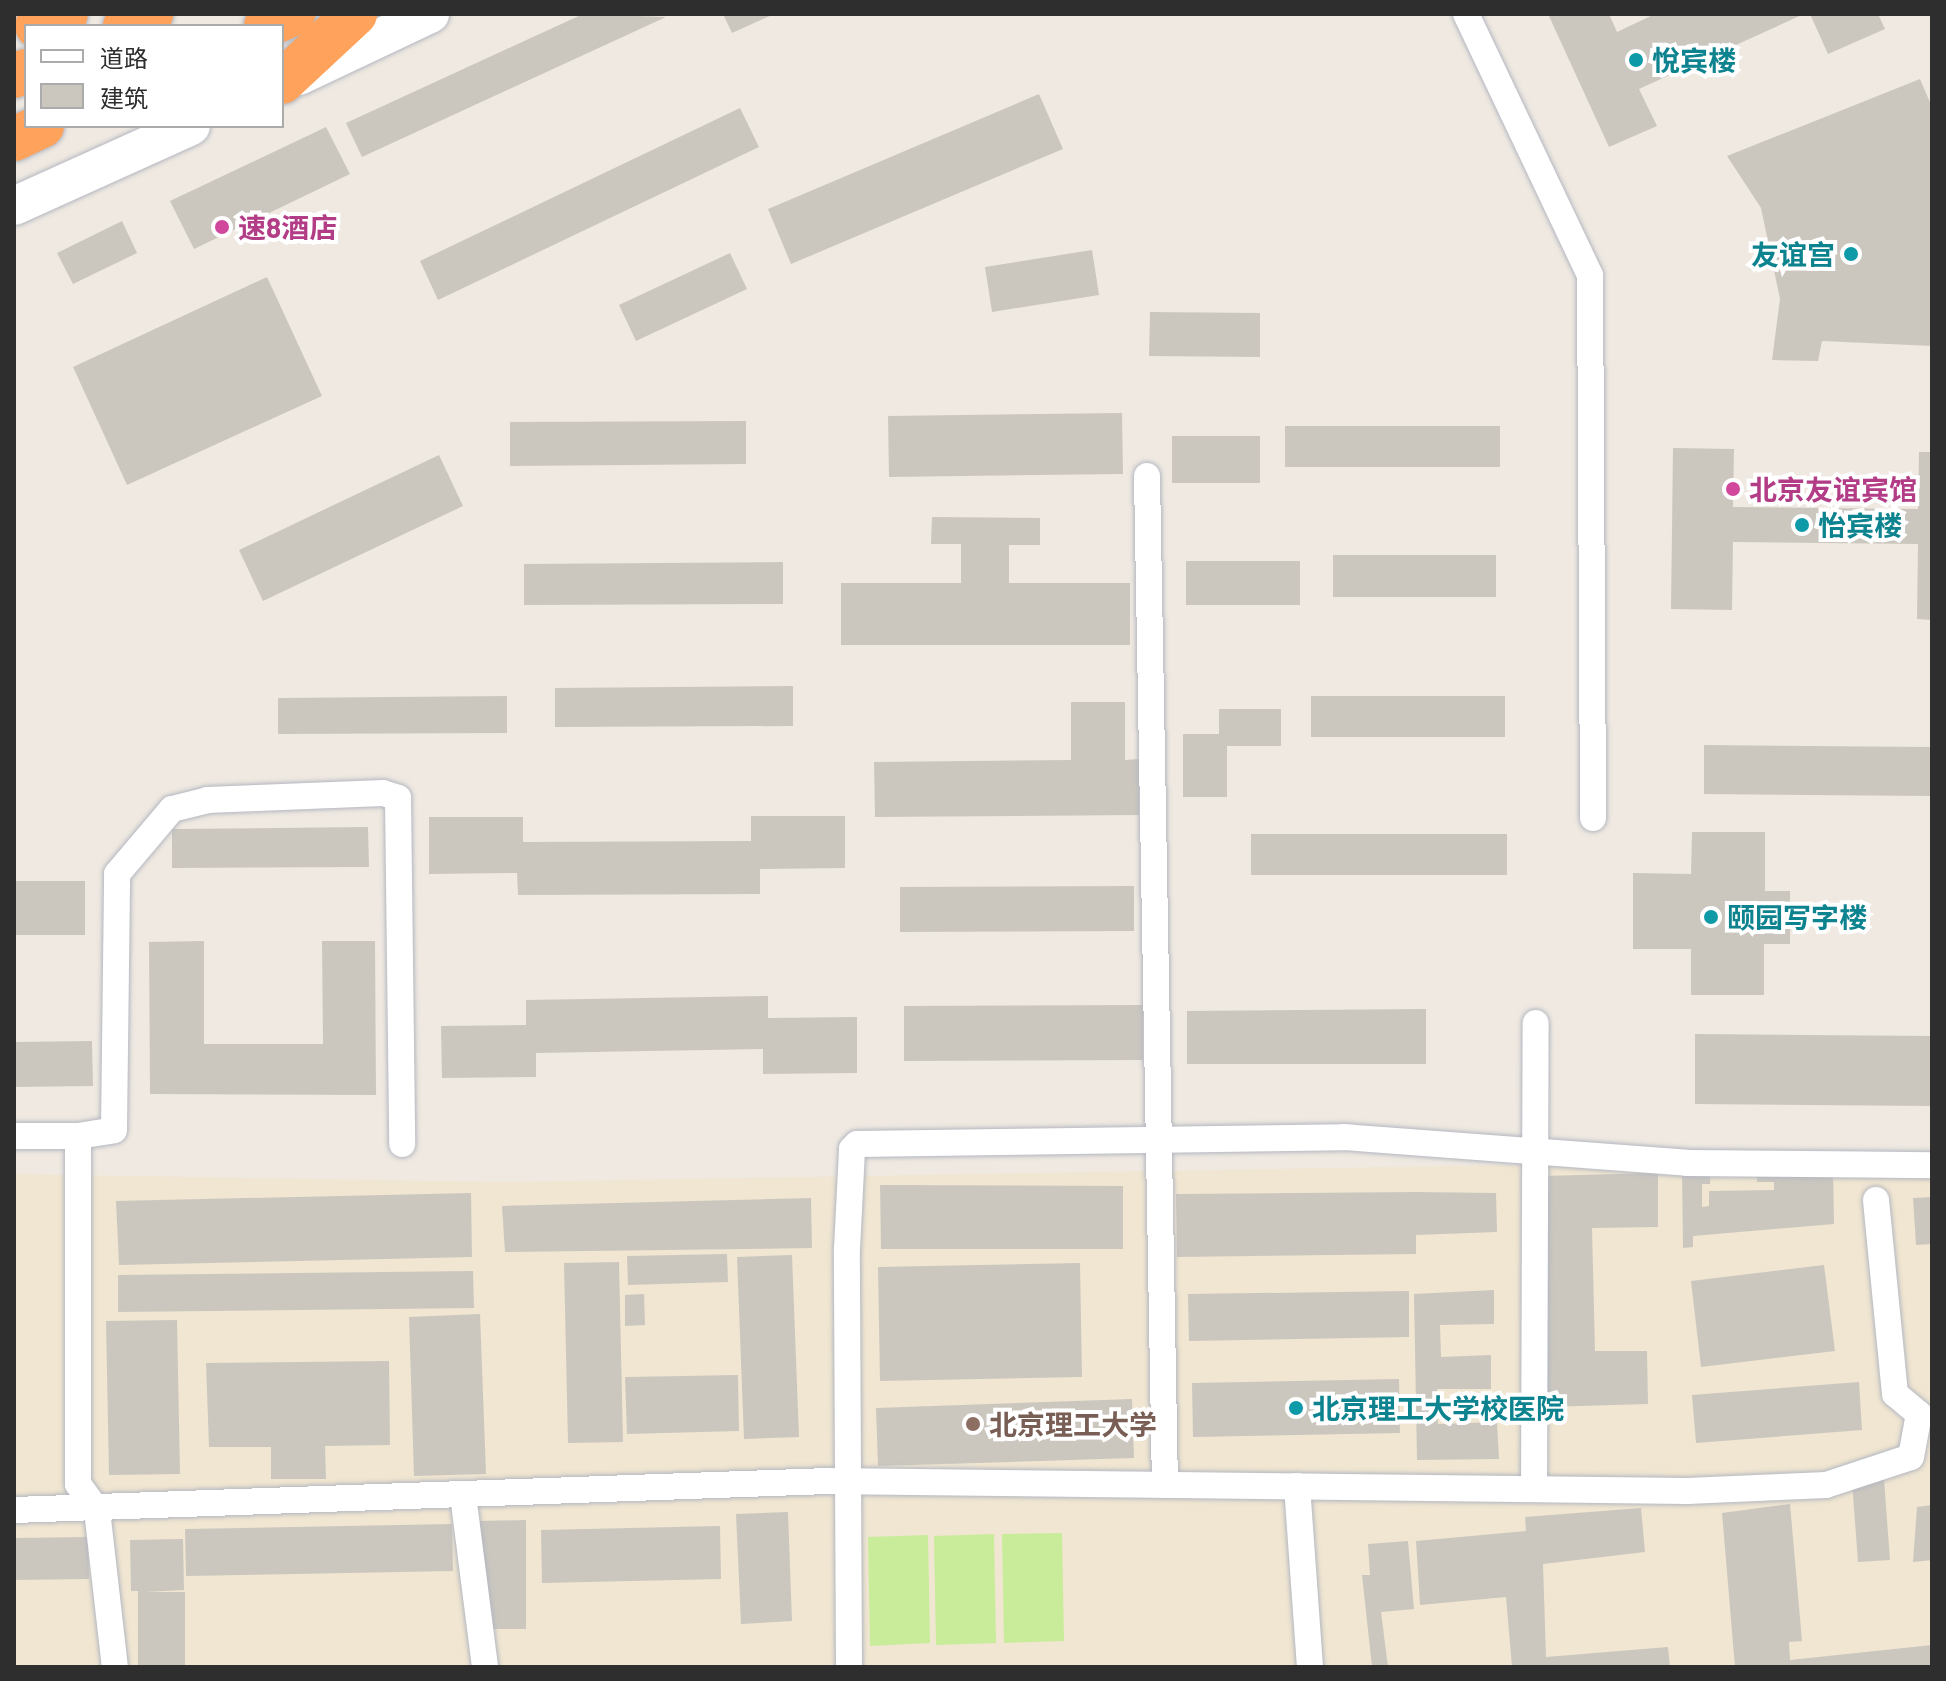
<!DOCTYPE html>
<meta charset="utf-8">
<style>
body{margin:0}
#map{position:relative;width:1946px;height:1681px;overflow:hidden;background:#efe9e1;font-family:Barlow,"Noto Sans SC",sans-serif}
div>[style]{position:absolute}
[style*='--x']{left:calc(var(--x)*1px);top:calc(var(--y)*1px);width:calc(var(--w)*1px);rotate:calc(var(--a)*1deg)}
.education>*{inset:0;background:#f0e6d1}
.pitch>*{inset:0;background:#c9ec9a}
.building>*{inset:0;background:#cbc7bf}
.roads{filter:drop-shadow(0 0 2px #b4b7c1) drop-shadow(0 0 2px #b4b7c1)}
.street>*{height:26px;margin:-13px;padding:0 13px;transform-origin:13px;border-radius:13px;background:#fff}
.secondary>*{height:38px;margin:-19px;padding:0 19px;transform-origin:19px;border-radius:19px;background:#fff}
.highway>*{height:44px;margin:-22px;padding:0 22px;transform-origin:22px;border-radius:22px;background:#ffa35c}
.dots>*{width:22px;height:22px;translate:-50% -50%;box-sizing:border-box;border:4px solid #fff;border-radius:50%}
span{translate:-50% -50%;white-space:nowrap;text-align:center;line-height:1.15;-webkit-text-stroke:8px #fff;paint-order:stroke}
.culture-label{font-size:28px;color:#0d838f;font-weight:700}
.left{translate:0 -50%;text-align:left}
.right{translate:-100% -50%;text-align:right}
.hotel-label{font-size:28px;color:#b23c85;font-weight:700}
.education-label{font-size:28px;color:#785e54;font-weight:700}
.frame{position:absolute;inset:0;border:16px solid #2e2e2e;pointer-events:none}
.legend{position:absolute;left:24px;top:24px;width:260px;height:104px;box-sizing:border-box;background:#fff;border:2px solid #ababab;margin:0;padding:10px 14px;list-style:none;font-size:24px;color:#2e2e2e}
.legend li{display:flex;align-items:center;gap:16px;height:40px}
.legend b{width:40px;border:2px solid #ababab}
</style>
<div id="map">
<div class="education">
<i style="clip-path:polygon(1932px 1158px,1932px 1667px,14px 1667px,14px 1174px,502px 1182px)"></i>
</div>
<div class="pitch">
<i style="clip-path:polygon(1062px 1533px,1064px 1641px,1004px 1643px,1002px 1534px)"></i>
<i style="clip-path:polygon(994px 1534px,996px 1643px,936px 1645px,934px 1536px)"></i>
<i style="clip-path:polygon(928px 1535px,930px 1643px,870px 1646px,868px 1537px)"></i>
</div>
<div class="building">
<i style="clip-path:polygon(583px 14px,666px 17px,362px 157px,346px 123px)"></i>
<i style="clip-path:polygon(723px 14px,774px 14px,732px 33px)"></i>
<i style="clip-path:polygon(1548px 14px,1609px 14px,1617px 32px,1655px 14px,1804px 14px,1639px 89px,1657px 126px,1609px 147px)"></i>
<i style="clip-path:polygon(1810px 14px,1878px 14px,1885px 29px,1828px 54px)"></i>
<i style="clip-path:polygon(1920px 79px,1932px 107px,1932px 346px,1822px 341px,1818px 361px,1772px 360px,1780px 299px,1761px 208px,1727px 156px)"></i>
<i style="clip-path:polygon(1039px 94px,1063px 149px,791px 264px,768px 209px)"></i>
<i style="clip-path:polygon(740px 108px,759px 147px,438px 300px,420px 261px)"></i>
<i style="clip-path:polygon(326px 127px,350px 174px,194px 249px,170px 201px)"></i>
<i style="clip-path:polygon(122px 221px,137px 253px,73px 284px,57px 253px)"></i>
<i style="clip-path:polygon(1092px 250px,1099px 295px,992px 312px,985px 267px)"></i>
<i style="clip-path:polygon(730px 253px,747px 289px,636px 341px,619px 305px)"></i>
<i style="clip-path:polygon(267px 277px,322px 396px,127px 485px,73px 367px)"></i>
<i style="clip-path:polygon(1150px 312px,1260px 313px,1260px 357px,1149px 356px)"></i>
<i style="clip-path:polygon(1122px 413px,1123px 474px,889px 477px,888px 416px)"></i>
<i style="clip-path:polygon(746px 421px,746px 464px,510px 466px,510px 422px)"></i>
<i style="clip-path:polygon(1285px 426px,1500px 426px,1500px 467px,1285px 467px)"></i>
<i style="clip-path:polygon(1172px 436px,1260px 436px,1260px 483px,1172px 483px)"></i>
<i style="clip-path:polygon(1673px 448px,1734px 449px,1733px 507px,1918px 509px,1919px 452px,1932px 452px,1932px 620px,1917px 619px,1918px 544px,1733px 542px,1732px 610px,1671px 609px)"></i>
<i style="clip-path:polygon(439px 455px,463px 506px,263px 601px,239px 550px)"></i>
<i style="clip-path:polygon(932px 517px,1040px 518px,1040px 545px,1009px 545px,1009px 583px,1130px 583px,1130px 645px,841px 645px,841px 583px,961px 583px,961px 544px,931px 544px)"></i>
<i style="clip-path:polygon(1333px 555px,1496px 555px,1496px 597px,1333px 597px)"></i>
<i style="clip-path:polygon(1186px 561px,1300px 561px,1300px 605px,1186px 605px)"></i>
<i style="clip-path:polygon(783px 562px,783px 604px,524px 605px,524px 564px)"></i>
<i style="clip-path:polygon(793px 686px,793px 726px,555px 727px,555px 688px)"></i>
<i style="clip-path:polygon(507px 696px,507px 733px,278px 734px,278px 698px)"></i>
<i style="clip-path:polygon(1311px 696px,1505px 696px,1505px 737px,1311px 737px)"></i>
<i style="clip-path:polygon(1071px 702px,1125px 702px,1125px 760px,1139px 759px,1139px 815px,875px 817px,874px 762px,1071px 760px)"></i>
<i style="clip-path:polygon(1219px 709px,1281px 709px,1281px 746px,1227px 746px,1227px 797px,1183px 797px,1183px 734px,1219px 734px)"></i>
<i style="clip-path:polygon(1704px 745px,1932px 747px,1932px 796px,1704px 794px)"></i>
<i style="clip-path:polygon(751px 816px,845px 816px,845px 868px,760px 869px,760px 894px,518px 895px,517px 873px,429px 874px,429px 817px,523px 817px,523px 842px,751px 841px)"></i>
<i style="clip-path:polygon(368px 827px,369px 867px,172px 868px,172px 829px)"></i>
<i style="clip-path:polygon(1692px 832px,1765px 832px,1765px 891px,1790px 891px,1790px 944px,1764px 944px,1764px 995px,1691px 995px,1691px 949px,1633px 949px,1633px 873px,1691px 874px)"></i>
<i style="clip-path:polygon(1251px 834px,1507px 834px,1507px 875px,1251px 875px)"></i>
<i style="clip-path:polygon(14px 881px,85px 881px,85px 935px,14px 935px)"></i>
<i style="clip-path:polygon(1134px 886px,1134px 931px,900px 932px,900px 887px)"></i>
<i style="clip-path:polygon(204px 941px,204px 1044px,323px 1044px,322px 941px,375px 941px,376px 1095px,150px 1094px,149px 942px)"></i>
<i style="clip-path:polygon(768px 996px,768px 1018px,857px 1017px,857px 1073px,763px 1074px,763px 1049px,536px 1053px,536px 1077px,442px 1078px,441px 1026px,526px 1025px,526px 1000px)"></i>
<i style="clip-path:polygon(1143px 1005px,1143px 1060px,904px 1061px,904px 1006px)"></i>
<i style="clip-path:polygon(1426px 1009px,1426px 1064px,1187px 1064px,1187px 1011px)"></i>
<i style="clip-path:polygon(1695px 1034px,1932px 1036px,1932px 1106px,1695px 1104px)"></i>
<i style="clip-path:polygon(92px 1041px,93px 1086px,14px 1087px,14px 1042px)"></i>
<i style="clip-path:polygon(1757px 1168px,1833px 1168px,1834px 1224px,1693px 1236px,1693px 1247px,1683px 1248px,1682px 1171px,1711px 1169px,1710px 1184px,1702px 1184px,1702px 1207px,1709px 1206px,1709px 1191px,1774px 1190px,1774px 1182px,1757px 1182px)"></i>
<i style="clip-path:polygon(1658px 1173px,1658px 1227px,1592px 1228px,1595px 1351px,1647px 1351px,1648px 1404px,1546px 1407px,1542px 1176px)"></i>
<i style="clip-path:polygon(880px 1185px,1123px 1186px,1123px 1249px,881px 1249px)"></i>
<i style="clip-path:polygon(1415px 1192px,1496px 1193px,1497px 1232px,1416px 1235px,1416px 1254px,1177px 1257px,1176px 1194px)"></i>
<i style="clip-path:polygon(471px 1193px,472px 1257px,119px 1265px,116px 1201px)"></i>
<i style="clip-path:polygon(1932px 1197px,1932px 1244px,1916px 1245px,1913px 1198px)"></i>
<i style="clip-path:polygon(811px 1198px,812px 1248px,505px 1252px,502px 1206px)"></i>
<i style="clip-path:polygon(727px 1254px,728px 1282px,628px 1285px,627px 1256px)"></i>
<i style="clip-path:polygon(792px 1255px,799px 1437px,744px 1439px,737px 1257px)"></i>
<i style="clip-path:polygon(619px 1262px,623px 1442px,568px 1443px,564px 1263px)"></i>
<i style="clip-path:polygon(1080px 1263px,1082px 1377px,880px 1381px,878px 1267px)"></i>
<i style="clip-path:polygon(1824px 1265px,1835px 1351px,1701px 1367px,1691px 1281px)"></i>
<i style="clip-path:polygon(473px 1271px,474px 1308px,118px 1312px,118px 1275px)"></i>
<i style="clip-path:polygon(1494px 1290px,1494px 1324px,1440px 1325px,1441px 1357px,1491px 1355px,1491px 1389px,1437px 1389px,1438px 1424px,1497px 1422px,1499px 1459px,1417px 1460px,1414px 1294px)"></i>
<i style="clip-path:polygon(1409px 1291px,1409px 1337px,1189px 1341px,1188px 1294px)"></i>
<i style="clip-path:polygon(644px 1294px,645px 1325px,625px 1326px,625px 1295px)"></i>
<i style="clip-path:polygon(480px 1314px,486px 1474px,414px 1476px,409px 1317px)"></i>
<i style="clip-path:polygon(177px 1320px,180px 1474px,109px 1475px,106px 1321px)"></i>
<i style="clip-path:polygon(389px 1361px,390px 1445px,325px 1446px,326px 1479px,271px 1479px,271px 1447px,209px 1447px,206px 1363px)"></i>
<i style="clip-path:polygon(738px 1375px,739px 1431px,627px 1434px,625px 1377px)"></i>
<i style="clip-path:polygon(1399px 1379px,1400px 1433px,1193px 1437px,1192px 1383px)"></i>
<i style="clip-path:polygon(1859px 1382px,1862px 1430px,1696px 1443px,1692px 1395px)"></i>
<i style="clip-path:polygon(1132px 1399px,1134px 1458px,878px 1466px,876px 1408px)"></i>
<i style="clip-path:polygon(1884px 1479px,1890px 1560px,1858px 1562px,1852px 1482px)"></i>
<i style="clip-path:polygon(1790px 1504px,1802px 1641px,1789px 1642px,1790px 1660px,1932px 1645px,1932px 1667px,1735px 1667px,1722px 1513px)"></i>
<i style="clip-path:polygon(1932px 1505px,1932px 1560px,1913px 1562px,1917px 1507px)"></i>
<i style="clip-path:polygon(1641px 1508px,1645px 1552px,1543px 1564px,1546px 1657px,1668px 1647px,1670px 1667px,1512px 1667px,1506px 1597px,1420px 1605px,1416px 1541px,1526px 1531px,1525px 1517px)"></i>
<i style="clip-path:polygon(788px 1512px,792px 1621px,741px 1624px,736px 1514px)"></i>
<i style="clip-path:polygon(526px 1520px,526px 1629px,478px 1629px,478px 1521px)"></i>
<i style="clip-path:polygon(452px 1524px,453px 1571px,186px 1576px,185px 1529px)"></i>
<i style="clip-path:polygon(720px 1526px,721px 1579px,542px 1583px,541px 1530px)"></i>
<i style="clip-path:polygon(88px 1537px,89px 1579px,14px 1580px,14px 1538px)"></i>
<i style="clip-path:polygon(183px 1539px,184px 1590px,144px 1592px,185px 1592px,185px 1667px,138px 1667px,138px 1591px,131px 1591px,130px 1540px)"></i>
<i style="clip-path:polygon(1408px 1541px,1414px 1609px,1381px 1612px,1388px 1667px,1372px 1667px,1362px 1575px,1370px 1575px,1368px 1544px)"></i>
</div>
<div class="roads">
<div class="street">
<i style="--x:1466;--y:14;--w:289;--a:64.6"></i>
<i style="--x:1590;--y:275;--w:543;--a:89.68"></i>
<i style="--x:1147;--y:476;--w:1009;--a:88.98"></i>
<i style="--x:14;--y:1136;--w:64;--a:0"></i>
<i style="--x:78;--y:1136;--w:348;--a:90"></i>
<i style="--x:78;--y:1484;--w:32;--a:54"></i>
<i style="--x:97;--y:1510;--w:158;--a:83.5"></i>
<i style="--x:78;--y:1136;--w:36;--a:-9"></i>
<i style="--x:114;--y:1130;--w:256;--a:-89.3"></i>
<i style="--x:117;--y:874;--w:85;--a:-49.8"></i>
<i style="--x:172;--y:809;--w:36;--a:-14"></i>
<i style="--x:207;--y:800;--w:176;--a:-2.3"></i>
<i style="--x:383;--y:793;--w:16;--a:18"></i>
<i style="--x:398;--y:798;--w:346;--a:89.3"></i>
<i style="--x:1297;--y:1486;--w:181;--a:85.9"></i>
<i style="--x:1534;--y:1489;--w:466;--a:-89.8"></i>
<i style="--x:463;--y:1495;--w:173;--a:82.7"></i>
<i style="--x:14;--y:1510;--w:814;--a:-2.04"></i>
<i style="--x:827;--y:1481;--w:860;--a:0.67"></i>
<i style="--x:1687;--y:1491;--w:139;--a:-2.5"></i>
<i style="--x:1826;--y:1485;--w:89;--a:-18.2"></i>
<i style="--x:1911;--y:1457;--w:44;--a:-79.5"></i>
<i style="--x:1919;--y:1414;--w:31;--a:-140"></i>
<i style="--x:1895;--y:1394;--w:195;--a:-95.6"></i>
<i style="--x:849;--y:1667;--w:418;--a:-90.3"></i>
<i style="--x:847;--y:1249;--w:100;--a:-87.1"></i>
<i style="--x:852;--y:1149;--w:7;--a:-45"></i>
<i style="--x:857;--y:1144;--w:487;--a:-0.8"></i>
<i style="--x:1344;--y:1137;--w:344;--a:4.3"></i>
<i style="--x:1687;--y:1163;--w:245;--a:0.5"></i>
</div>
<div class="secondary">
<i style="--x:299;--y:76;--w:145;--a:-25.3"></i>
<i style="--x:14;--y:206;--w:194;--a:-24.3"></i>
</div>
<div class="highway">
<i style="--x:37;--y:26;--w:31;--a:-22"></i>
<i style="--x:125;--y:26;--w:29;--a:-25"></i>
<i style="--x:266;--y:26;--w:30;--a:-24"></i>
<i style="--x:14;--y:76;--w:13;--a:-23"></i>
<i style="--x:282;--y:82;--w:100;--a:-43"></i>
<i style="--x:14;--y:139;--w:31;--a:-25"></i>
</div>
</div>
<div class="dots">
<i style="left:1636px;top:60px;background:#0f9aa8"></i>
<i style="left:222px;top:227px;background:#d1479c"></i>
<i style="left:1851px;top:254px;background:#0f9aa8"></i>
<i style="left:1733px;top:489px;background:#d1479c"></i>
<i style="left:1802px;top:525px;background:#0f9aa8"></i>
<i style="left:1711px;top:917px;background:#0f9aa8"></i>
<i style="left:1296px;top:1408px;background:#0f9aa8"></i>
<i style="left:973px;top:1424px;background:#8d6e63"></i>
</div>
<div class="culture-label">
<span class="left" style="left:1652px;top:60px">悅宾楼</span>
<span class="right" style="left:1835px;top:254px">友谊宫</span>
<span class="left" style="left:1818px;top:525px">怡宾楼</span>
<span class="left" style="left:1727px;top:917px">颐园写字楼</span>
<span class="left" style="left:1312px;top:1408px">北京理工大学校医院</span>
</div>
<div class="hotel-label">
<span class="left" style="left:238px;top:227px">速8酒店</span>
<span class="left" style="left:1749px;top:489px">北京友谊宾馆</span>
</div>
<div class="education-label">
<span class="left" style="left:989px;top:1424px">北京理工大学</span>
</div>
<div class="frame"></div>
<ul class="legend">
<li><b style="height:10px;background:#fff"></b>道路</li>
<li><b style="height:22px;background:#cbc7bf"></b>建筑</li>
</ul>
</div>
